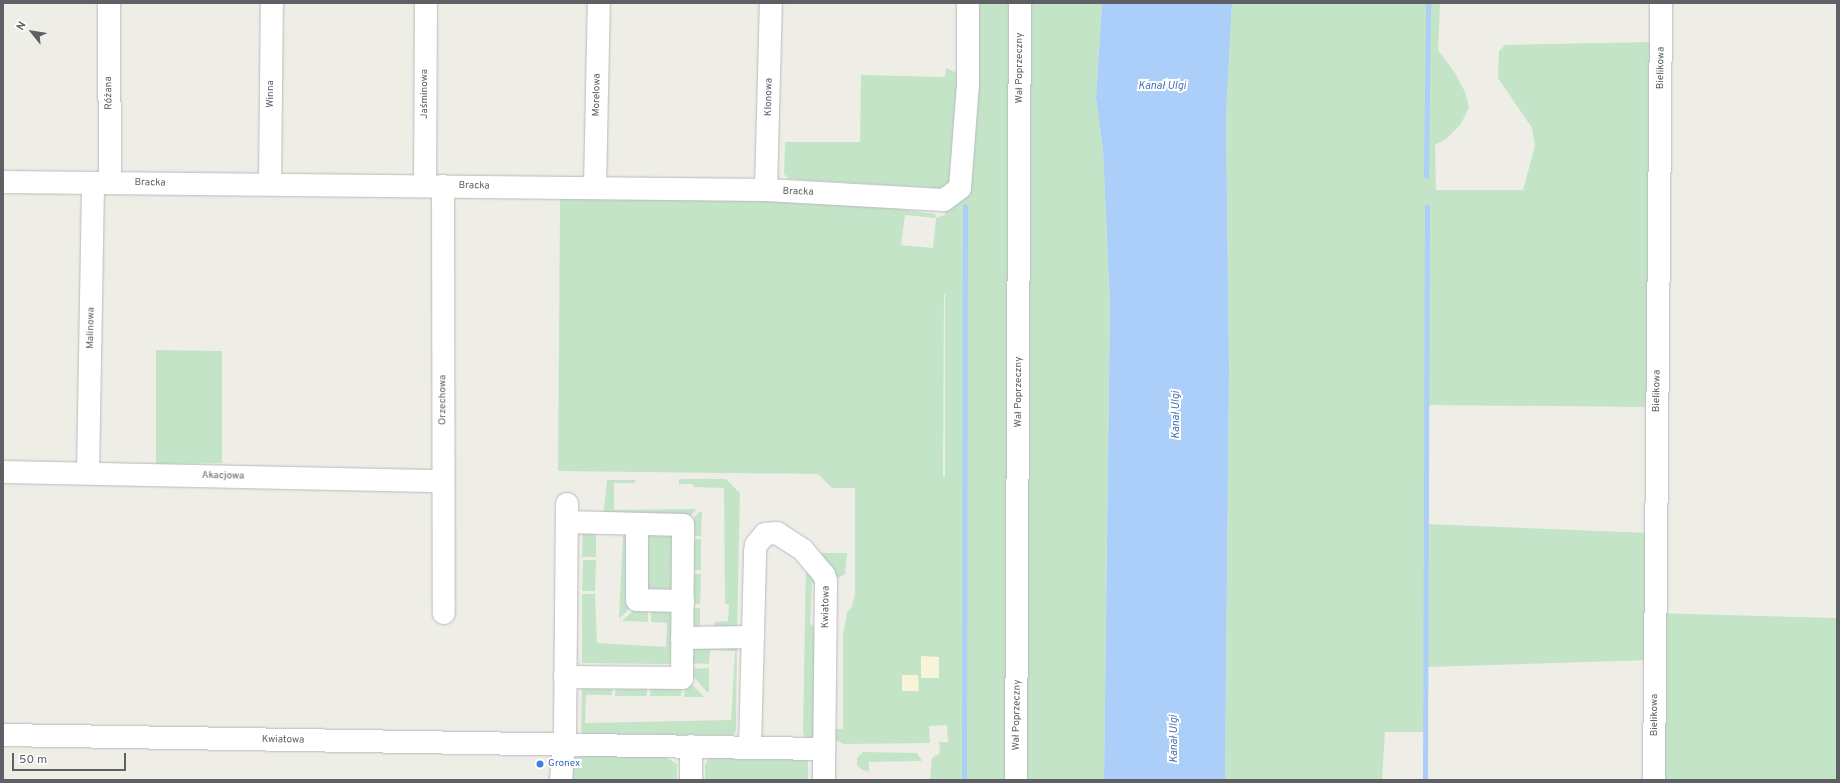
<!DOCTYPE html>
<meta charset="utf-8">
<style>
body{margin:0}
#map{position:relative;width:1840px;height:783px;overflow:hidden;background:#efeee6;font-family:Overpass,sans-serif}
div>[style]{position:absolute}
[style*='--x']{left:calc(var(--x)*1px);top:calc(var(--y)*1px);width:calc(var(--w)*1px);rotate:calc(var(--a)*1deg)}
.green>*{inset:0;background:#c4e4c8}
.sand>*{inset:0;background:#f8f4d7}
.water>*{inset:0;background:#abcff9}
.stream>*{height:4.5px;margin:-2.25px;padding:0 2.25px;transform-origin:2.25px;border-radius:2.25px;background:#abcff9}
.roads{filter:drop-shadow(0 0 1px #b8babf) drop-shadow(0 0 1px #b8babf)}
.minor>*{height:22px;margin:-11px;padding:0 11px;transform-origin:11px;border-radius:11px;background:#fff}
.dots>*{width:11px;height:11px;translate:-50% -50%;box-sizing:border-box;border:2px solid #fff;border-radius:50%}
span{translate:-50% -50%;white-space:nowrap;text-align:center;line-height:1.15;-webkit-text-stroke:4px #fff;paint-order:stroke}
.street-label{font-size:10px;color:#5d6065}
.shop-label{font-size:10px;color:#366cbe}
.left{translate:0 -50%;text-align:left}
.water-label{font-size:11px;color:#4b73b3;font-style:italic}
.frame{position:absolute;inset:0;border:4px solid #5d6065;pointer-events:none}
.north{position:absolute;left:12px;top:12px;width:40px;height:40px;-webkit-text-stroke:3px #fff;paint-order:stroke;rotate:300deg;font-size:11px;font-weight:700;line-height:16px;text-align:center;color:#5d6065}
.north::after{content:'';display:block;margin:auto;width:14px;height:18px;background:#5d6065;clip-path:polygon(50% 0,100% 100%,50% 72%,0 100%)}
.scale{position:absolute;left:12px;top:753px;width:114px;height:18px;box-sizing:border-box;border:2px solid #5d6065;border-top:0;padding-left:5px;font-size:12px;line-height:14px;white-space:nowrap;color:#5d6065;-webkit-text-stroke:3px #fff;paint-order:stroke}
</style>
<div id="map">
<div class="green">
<i style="clip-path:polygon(evenodd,968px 3px,1102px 3px,1096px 98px,1103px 150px,1110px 304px,1104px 780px,930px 780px,932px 758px,940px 753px,939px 742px,948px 742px,947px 725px,929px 726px,930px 743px,844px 744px,834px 739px,832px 729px,843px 729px,843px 634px,847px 613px,852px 606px,855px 594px,855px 488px,832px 488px,818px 474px,558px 471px,560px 197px,724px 197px,898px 205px,901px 209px,935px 214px,936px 218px,945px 215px,944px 200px,960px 188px,968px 3px,905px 215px,936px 218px,933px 248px,901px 245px,905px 215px,968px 3px,944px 294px,945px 294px,945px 477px,943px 476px,944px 294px)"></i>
<i style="clip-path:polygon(1232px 3px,1440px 3px,1438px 50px,1455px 73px,1465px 92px,1469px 107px,1461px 124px,1446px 139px,1435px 145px,1436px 190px,1523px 190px,1535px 146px,1532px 128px,1498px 78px,1499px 51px,1505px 45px,1653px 42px,1650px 407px,1427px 405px,1426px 524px,1650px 533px,1651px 660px,1426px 667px,1426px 732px,1385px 732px,1382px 780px,1225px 780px,1229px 370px,1226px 116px)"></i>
<i style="clip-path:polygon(946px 68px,964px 76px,951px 189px,789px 179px,784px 174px,785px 142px,860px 142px,861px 75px,945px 77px)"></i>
<i style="clip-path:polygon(156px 350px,222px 351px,222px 463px,156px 464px)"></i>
<i style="clip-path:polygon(679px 479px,726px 479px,740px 493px,737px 634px,690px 634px,687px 608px,700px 608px,700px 628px,714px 628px,715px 622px,728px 621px,729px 605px,725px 604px,724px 488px,693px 487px,693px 484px,679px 484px)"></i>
<i style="clip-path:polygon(607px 480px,635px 480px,635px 483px,614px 483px,614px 510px,696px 509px,688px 519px,603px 518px)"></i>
<i style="clip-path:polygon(699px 512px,702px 512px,701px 536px,689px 536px,689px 524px)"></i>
<i style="clip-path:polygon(583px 527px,630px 527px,634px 604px,619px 619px,623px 533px,596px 532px,596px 557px,582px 557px)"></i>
<i style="clip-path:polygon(642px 529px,673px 534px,675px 598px,641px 597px)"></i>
<i style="clip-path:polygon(688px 539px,701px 539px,701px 570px,689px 570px)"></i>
<i style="clip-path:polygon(817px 553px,847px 553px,845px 574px,834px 581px)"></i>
<i style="clip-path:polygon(583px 560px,596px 560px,595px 591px,582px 591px)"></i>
<i style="clip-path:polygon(806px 560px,821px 582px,812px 583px,810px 624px,817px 629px,816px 738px,805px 738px,803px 733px)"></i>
<i style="clip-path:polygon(688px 574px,701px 574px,700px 604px,688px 604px)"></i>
<i style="clip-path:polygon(582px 594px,595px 594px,597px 643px,666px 647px,667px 623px,651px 622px,652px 604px,675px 604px,672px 662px,668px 664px,582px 663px)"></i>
<i style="clip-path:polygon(648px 604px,648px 622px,622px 621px,637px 607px)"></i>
<i style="clip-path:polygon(1655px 613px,1837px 618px,1837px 780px,1654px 780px)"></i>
<i style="clip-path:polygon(737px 641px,736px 731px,733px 735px,583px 734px,581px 731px,582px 685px,613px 683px,612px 695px,586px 695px,585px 723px,731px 720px,735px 651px,710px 650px,709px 664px,686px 663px,686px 648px)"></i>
<i style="clip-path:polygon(709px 668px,709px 692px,707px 692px,687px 669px)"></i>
<i style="clip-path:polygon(616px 683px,647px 684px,647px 696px,615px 696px)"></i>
<i style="clip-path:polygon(651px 684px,682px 685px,681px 696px,650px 696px)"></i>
<i style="clip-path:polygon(685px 684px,692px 684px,704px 697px,684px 697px)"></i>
<i style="clip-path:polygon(863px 752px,917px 753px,922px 761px,869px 762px,869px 772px,861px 769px,857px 765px,857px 758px)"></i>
<i style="clip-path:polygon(580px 755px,664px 756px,677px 764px,677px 780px,570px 780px,570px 762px)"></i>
<i style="clip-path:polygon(709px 758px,808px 758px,808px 780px,705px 780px,705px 765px)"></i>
</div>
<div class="sand">
<i style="clip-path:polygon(921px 656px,939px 657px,939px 678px,921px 678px)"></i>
<i style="clip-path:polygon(902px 675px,918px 675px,919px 691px,902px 691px)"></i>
</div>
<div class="water">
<i style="clip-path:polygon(1102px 3px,1232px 3px,1226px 116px,1229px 370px,1225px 780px,1104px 780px,1110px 304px,1103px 150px,1096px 98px)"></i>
</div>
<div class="stream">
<i style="--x:1426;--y:176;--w:173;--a:-89.3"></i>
<i style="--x:964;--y:780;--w:573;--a:-89.9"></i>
<i style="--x:1425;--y:780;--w:573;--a:-89.8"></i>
</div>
<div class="roads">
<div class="minor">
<i style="--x:109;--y:3;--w:180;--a:89.7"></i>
<i style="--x:3;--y:182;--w:763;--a:0.6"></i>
<i style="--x:766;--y:190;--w:178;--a:3.2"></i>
<i style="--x:944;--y:200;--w:20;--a:-37"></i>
<i style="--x:960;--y:188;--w:104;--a:-85.6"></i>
<i style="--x:968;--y:84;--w:81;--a:-90"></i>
<i style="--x:270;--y:184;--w:181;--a:-89.4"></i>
<i style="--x:425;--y:186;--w:183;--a:-89.7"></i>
<i style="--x:443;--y:186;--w:427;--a:89.9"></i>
<i style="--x:595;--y:187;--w:184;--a:-88.8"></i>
<i style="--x:766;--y:190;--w:187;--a:-88.5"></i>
<i style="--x:3;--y:472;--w:440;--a:1.2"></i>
<i style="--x:88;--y:473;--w:290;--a:-89"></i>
<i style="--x:637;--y:524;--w:76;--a:90"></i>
<i style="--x:637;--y:600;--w:46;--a:1.2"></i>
<i style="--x:682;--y:638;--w:71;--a:-0.8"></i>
<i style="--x:565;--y:677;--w:117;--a:0.5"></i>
<i style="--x:682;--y:678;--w:153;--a:-89.6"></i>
<i style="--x:683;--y:525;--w:116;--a:-178.5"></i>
<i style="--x:3;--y:735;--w:821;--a:0.98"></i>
<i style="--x:691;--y:746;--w:34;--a:90"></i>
<i style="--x:750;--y:747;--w:195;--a:-88.5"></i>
<i style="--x:755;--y:552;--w:7;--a:-82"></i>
<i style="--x:756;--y:545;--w:14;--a:-51"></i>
<i style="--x:765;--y:534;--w:12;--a:-5"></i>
<i style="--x:777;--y:533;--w:31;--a:33"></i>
<i style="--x:803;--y:550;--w:33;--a:50"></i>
<i style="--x:824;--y:575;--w:6;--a:72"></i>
<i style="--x:826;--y:581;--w:199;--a:90.6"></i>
<i style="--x:561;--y:780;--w:48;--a:-85.2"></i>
<i style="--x:565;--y:732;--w:228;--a:-89.5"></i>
<i style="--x:1016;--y:780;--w:777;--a:-89.71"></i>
<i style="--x:1654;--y:780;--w:777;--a:-89.48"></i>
</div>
</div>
<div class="dots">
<i style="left:540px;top:764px;background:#3f7fe0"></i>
</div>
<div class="street-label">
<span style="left:1020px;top:68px;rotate:-90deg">Wał Poprzeczny</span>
<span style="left:1661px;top:68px;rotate:-89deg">Bielikowa</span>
<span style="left:109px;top:93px;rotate:-91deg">Różana</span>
<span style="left:271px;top:94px;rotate:-90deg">Winna</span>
<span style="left:425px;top:94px;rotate:-90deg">Jaśminowa</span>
<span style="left:597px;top:95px;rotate:-89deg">Morelowa</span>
<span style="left:769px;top:97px;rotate:-89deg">Klonowa</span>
<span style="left:150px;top:183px;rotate:1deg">Bracka</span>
<span style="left:474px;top:186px;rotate:1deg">Bracka</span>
<span style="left:798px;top:192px;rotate:2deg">Bracka</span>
<span style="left:91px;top:328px;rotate:-89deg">Malinowa</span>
<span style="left:1657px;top:391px;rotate:-89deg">Bielikowa</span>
<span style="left:1019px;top:392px;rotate:-90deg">Wał Poprzeczny</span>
<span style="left:443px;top:400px;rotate:-90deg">Orzechowa</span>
<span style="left:223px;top:476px;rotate:1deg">Akacjowa</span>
<span style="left:826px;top:607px;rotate:-89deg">Kwiatowa</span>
<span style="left:1017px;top:715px;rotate:-89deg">Wał Poprzeczny</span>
<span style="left:1655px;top:715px;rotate:-90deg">Bielikowa</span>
<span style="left:283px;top:740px;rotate:1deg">Kwiatowa</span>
</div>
<div class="shop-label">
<span class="left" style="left:548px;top:764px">Gronex</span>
</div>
<div class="water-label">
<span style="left:1162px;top:86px">Kanał Ulgi</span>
<span style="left:1176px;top:415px;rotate:-90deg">Kanał Ulgi</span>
<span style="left:1174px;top:739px;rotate:-90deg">Kanał Ulgi</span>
</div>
<div class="frame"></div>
<div class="north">N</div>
<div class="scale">50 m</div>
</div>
